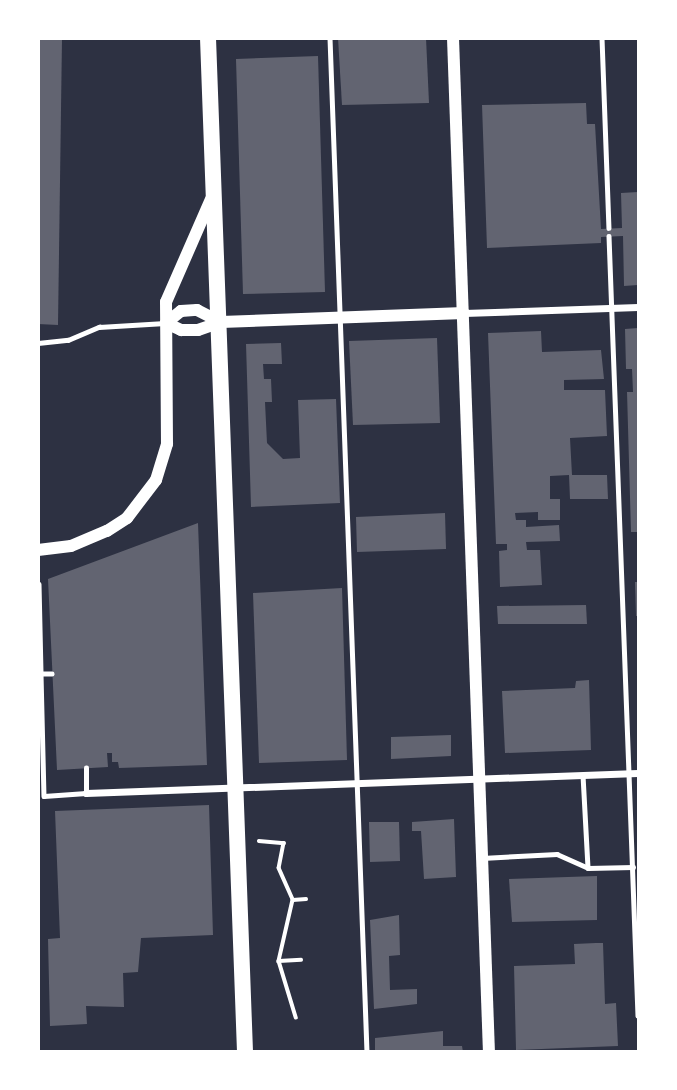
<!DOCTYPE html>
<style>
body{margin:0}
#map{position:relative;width:677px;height:1090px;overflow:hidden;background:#2d3142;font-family:Overpass,sans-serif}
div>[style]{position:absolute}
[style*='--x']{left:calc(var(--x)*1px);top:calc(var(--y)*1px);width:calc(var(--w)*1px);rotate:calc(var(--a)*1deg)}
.building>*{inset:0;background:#626471}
.path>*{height:3.5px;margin:-1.75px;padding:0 1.75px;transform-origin:1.75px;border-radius:1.75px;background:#fff}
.service>*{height:4.5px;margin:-2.25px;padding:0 2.25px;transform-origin:2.25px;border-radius:2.25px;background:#fff}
.minor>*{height:7px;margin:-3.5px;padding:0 3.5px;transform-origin:3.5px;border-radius:3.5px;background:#fff}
.tertiary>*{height:12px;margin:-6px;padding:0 6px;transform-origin:6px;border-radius:6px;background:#fff}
.primary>*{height:16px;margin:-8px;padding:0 8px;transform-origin:8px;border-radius:8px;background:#fff}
span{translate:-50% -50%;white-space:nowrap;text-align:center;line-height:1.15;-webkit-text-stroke:7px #fff;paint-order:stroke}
.frame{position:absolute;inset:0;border:40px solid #fff;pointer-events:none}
</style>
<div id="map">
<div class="building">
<i style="clip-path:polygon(38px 38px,62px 38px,58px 325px,38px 324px)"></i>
<i style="clip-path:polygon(338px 38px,426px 38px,429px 103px,342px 105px)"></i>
<i style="clip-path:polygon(318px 56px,325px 292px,243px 294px,236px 59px)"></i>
<i style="clip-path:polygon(586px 103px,587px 124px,595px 124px,601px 229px,622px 228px,621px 193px,638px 192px,638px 285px,624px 286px,623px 236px,601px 237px,601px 243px,487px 248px,482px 105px)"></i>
<i style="clip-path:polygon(638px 328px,638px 532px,631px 532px,627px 392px,633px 392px,632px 369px,626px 369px,625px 329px)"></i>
<i style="clip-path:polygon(541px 331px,542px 352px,601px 350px,604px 379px,564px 380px,564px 390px,605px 390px,607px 436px,570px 438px,572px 475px,607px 475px,608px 499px,570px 499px,569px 475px,550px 476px,550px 499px,560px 499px,560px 520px,538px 520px,538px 512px,515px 513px,516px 520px,526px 520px,526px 527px,559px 525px,560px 541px,526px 542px,527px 550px,540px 550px,542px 585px,500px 587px,499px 551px,507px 550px,507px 544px,496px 544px,488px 333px)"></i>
<i style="clip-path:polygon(437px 338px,440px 423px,353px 425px,349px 341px)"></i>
<i style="clip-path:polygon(281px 343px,282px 364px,263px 364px,264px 379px,271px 379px,272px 402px,265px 402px,267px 443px,283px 459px,300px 458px,298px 400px,336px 399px,340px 503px,251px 507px,246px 344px)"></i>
<i style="clip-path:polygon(445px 513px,446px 549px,357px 552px,356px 517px)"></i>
<i style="clip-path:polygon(198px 523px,207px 765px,119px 768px,118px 762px,112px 762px,112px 753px,107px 753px,108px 767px,57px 770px,48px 579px)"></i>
<i style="clip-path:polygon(635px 582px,638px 582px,638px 616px,636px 616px)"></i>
<i style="clip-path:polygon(342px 588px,347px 760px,259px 763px,253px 593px)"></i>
<i style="clip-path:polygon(586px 605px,587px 624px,498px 624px,497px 606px)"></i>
<i style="clip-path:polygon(589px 680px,591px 750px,505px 753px,502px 691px,575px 688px,576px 681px)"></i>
<i style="clip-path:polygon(451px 735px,451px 756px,391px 759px,391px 737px)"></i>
<i style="clip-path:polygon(209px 805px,213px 935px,141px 938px,138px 972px,123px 973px,124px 1007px,86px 1006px,87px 1024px,50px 1026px,48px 939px,60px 938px,55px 811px)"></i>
<i style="clip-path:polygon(454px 819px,456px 877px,424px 879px,421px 831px,412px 831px,412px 822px)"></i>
<i style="clip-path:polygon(369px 822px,399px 822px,400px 861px,370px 862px)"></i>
<i style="clip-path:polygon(597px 876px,597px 920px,512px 922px,509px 879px)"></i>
<i style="clip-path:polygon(399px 915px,400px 955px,389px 956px,390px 990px,417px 989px,417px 1004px,374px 1009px,370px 920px)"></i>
<i style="clip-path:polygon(596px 943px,603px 943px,605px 1004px,616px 1003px,618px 1046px,516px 1050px,514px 966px,575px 964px,574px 944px)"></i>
<i style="clip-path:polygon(443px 1031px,443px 1046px,462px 1046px,463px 1052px,375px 1052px,375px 1038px)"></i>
</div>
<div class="path">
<i style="--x:259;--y:841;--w:25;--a:5"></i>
<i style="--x:284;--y:843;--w:25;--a:101"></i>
<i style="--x:279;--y:868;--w:35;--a:66"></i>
<i style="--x:293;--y:900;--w:13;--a:-4"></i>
<i style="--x:293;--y:900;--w:63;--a:102.9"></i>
<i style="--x:279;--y:961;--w:22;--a:-3"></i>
<i style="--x:279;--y:961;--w:59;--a:73.1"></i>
</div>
<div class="service">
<i style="--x:330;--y:38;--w:1015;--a:87.91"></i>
<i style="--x:602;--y:38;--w:190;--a:87.9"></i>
<i style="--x:609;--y:236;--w:780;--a:87.87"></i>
<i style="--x:38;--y:343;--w:30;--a:-6"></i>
<i style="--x:68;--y:340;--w:34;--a:-23"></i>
<i style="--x:99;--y:327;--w:66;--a:-3.5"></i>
<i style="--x:39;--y:584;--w:90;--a:88.7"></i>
<i style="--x:52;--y:674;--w:11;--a:180"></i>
<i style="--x:41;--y:674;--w:122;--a:88.6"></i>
<i style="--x:44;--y:796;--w:42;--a:-4.1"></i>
<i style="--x:86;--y:793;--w:25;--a:-90"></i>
<i style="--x:583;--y:775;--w:93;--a:86.9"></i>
<i style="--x:482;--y:858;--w:75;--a:-3.1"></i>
<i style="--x:557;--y:854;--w:34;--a:24"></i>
<i style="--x:588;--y:868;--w:45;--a:-1.3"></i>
</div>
<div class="minor">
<i style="--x:464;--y:313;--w:174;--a:-2"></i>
<i style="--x:86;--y:793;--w:552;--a:-2.08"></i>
</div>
<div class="tertiary">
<i style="--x:453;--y:38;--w:1015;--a:87.97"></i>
<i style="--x:166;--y:323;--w:17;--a:25"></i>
<i style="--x:181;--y:330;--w:17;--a:0"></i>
<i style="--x:198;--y:330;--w:24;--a:-19"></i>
<i style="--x:221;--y:322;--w:243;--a:-2.1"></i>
<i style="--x:166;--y:323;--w:19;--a:-39"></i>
<i style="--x:181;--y:311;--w:16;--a:-4"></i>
<i style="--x:197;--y:310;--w:27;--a:27"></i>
<i style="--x:38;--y:550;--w:33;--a:-7"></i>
<i style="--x:71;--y:546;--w:39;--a:-23"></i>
<i style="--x:107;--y:531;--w:24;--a:-33"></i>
<i style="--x:127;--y:518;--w:48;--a:-52.7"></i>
<i style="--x:156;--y:480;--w:38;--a:-73"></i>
<i style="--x:167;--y:444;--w:142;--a:-90.4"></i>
<i style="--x:166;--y:302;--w:112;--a:-66.4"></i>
</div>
<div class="primary">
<i style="--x:208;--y:38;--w:1015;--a:87.91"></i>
</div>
<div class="frame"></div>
</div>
